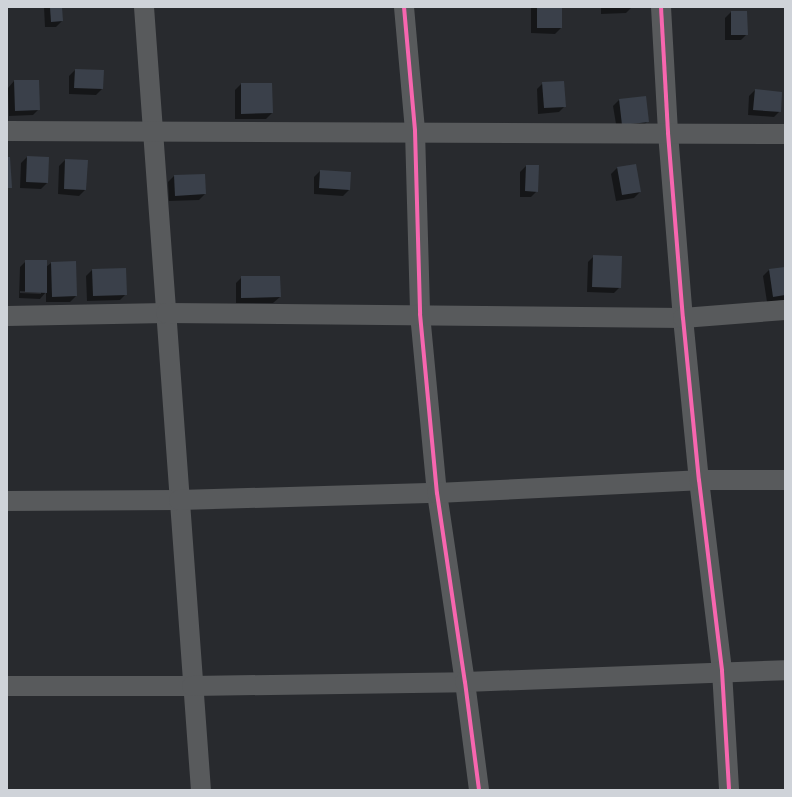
<!DOCTYPE html>
<style>
body{margin:0}
#map{position:relative;width:792px;height:797px;overflow:hidden;background:#282a2e;font-family:"Roboto Condensed",sans-serif}
div>[style]{position:absolute}
[style*='--x']{left:calc(var(--x)*1px);top:calc(var(--y)*1px);width:calc(var(--w)*1px);rotate:calc(var(--a)*1deg)}
.shadow>*{inset:0;background:#0007}
.building>*{inset:0;background:#3a404a}
.street>*{height:20px;margin:-10px;padding:0 10px;transform-origin:10px;border-radius:10px;background:#585a5c}
.cycleway>*{height:4px;margin:-2px;padding:0 2px;transform-origin:2px;border-radius:2px;background:#f766af}
span{translate:-50% -50%;white-space:nowrap;text-align:center;line-height:1.15;-webkit-text-stroke:3.5px #0f1216;paint-order:stroke}
.frame{position:absolute;inset:0;border:8px solid #cfd3d9;pointer-events:none}
</style>
<div id="map">
<div class="shadow">
<i style="clip-path:polygon(44px 7px,61px 7px,62px 21px,56px 27px,45px 27px)"></i>
<i style="clip-path:polygon(531px 7px,561px 7px,561px 28px,555px 34px,531px 33px)"></i>
<i style="clip-path:polygon(601px 7px,632px 7px,626px 13px,601px 14px)"></i>
<i style="clip-path:polygon(731px 12px,746px 12px,747px 34px,741px 40px,725px 40px,725px 18px)"></i>
<i style="clip-path:polygon(75px 70px,102px 89px,96px 95px,69px 94px,69px 76px)"></i>
<i style="clip-path:polygon(14px 81px,39px 109px,33px 115px,9px 116px,8px 88px)"></i>
<i style="clip-path:polygon(543px 83px,565px 106px,559px 112px,538px 114px,537px 89px)"></i>
<i style="clip-path:polygon(241px 84px,272px 113px,266px 119px,235px 119px,235px 90px)"></i>
<i style="clip-path:polygon(755px 90px,780px 111px,774px 117px,748px 115px,749px 96px)"></i>
<i style="clip-path:polygon(619px 100px,648px 121px,642px 127px,617px 130px,613px 106px)"></i>
<i style="clip-path:polygon(27px 157px,47px 183px,41px 189px,20px 188px,21px 163px)"></i>
<i style="clip-path:polygon(65px 160px,85px 190px,79px 196px,58px 194px,59px 166px)"></i>
<i style="clip-path:polygon(635px 165px,640px 192px,634px 198px,616px 201px,611px 174px,617px 168px)"></i>
<i style="clip-path:polygon(526px 166px,537px 191px,531px 197px,520px 197px,520px 172px)"></i>
<i style="clip-path:polygon(320px 171px,349px 190px,343px 196px,314px 194px,314px 177px)"></i>
<i style="clip-path:polygon(174px 176px,205px 194px,199px 200px,169px 201px,168px 182px)"></i>
<i style="clip-path:polygon(594px 256px,620px 287px,614px 293px,587px 292px,588px 262px)"></i>
<i style="clip-path:polygon(evenodd,26px 261px,46px 267px,51px 263px,76px 296px,70px 302px,46px 302px,46px 292px,40px 299px,19px 298px,20px 267px,26px 261px,20px 291px,41px 292px,41px 294px,20px 293px,20px 291px)"></i>
<i style="clip-path:polygon(785px 268px,785px 300px,767px 302px,763px 276px,769px 270px)"></i>
<i style="clip-path:polygon(92px 270px,126px 294px,120px 300px,87px 301px,86px 276px)"></i>
<i style="clip-path:polygon(242px 277px,280px 297px,273px 303px,236px 303px,236px 283px)"></i>
</div>
<div class="building">
<i style="clip-path:polygon(50px 7px,62px 7px,63px 21px,51px 22px)"></i>
<i style="clip-path:polygon(537px 7px,562px 7px,562px 28px,537px 28px)"></i>
<i style="clip-path:polygon(731px 11px,747px 11px,748px 35px,731px 35px)"></i>
<i style="clip-path:polygon(75px 69px,104px 70px,103px 89px,74px 88px)"></i>
<i style="clip-path:polygon(14px 80px,39px 80px,40px 110px,15px 111px)"></i>
<i style="clip-path:polygon(564px 81px,566px 107px,544px 108px,542px 82px)"></i>
<i style="clip-path:polygon(241px 83px,272px 83px,273px 113px,241px 114px)"></i>
<i style="clip-path:polygon(755px 89px,782px 92px,781px 112px,753px 110px)"></i>
<i style="clip-path:polygon(646px 96px,649px 122px,622px 125px,619px 99px)"></i>
<i style="clip-path:polygon(27px 156px,49px 157px,48px 183px,26px 182px)"></i>
<i style="clip-path:polygon(7px 157px,10px 157px,12px 188px,7px 188px)"></i>
<i style="clip-path:polygon(65px 159px,88px 160px,86px 190px,64px 189px)"></i>
<i style="clip-path:polygon(636px 164px,641px 192px,622px 195px,617px 167px)"></i>
<i style="clip-path:polygon(526px 165px,539px 165px,538px 192px,525px 191px)"></i>
<i style="clip-path:polygon(320px 170px,351px 172px,350px 190px,319px 188px)"></i>
<i style="clip-path:polygon(205px 174px,206px 194px,175px 196px,174px 175px)"></i>
<i style="clip-path:polygon(593px 255px,622px 256px,621px 288px,592px 287px)"></i>
<i style="clip-path:polygon(25px 260px,47px 260px,47px 293px,25px 292px)"></i>
<i style="clip-path:polygon(76px 261px,77px 296px,52px 297px,51px 262px)"></i>
<i style="clip-path:polygon(785px 267px,785px 295px,773px 297px,769px 269px)"></i>
<i style="clip-path:polygon(126px 268px,127px 295px,93px 296px,92px 269px)"></i>
<i style="clip-path:polygon(241px 276px,280px 276px,281px 297px,241px 298px)"></i>
</div>
<div class="street">
<i style="--x:144;--y:7;--w:785;--a:85.84"></i>
<i style="--x:404;--y:7;--w:124;--a:84.9"></i>
<i style="--x:415;--y:131;--w:183;--a:88.4"></i>
<i style="--x:420;--y:314;--w:180;--a:84.6"></i>
<i style="--x:437;--y:493;--w:191;--a:81.6"></i>
<i style="--x:465;--y:682;--w:109;--a:82.6"></i>
<i style="--x:661;--y:7;--w:126;--a:86.8"></i>
<i style="--x:668;--y:133;--w:186;--a:85.4"></i>
<i style="--x:683;--y:318;--w:163;--a:84.4"></i>
<i style="--x:699;--y:480;--w:192;--a:83.1"></i>
<i style="--x:722;--y:671;--w:119;--a:86.6"></i>
<i style="--x:7;--y:131;--w:778;--a:0.22"></i>
<i style="--x:7;--y:316;--w:159;--a:-1.1"></i>
<i style="--x:166;--y:313;--w:517;--a:0.55"></i>
<i style="--x:683;--y:318;--w:102;--a:-4.5"></i>
<i style="--x:7;--y:501;--w:172;--a:-0.3"></i>
<i style="--x:179;--y:500;--w:258;--a:-1.6"></i>
<i style="--x:437;--y:493;--w:262;--a:-2.8"></i>
<i style="--x:699;--y:480;--w:86;--a:0"></i>
<i style="--x:7;--y:686;--w:185;--a:0"></i>
<i style="--x:192;--y:686;--w:273;--a:-0.8"></i>
<i style="--x:465;--y:682;--w:320;--a:-2.1"></i>
</div>
<div class="cycleway">
<i style="--x:404;--y:7;--w:124;--a:84.9"></i>
<i style="--x:415;--y:131;--w:183;--a:88.4"></i>
<i style="--x:420;--y:314;--w:180;--a:84.6"></i>
<i style="--x:437;--y:493;--w:191;--a:81.6"></i>
<i style="--x:465;--y:682;--w:109;--a:82.6"></i>
<i style="--x:661;--y:7;--w:126;--a:86.8"></i>
<i style="--x:668;--y:133;--w:186;--a:85.4"></i>
<i style="--x:683;--y:318;--w:163;--a:84.4"></i>
<i style="--x:699;--y:480;--w:192;--a:83.1"></i>
<i style="--x:722;--y:671;--w:119;--a:86.6"></i>
</div>
<div class="frame"></div>
</div>
